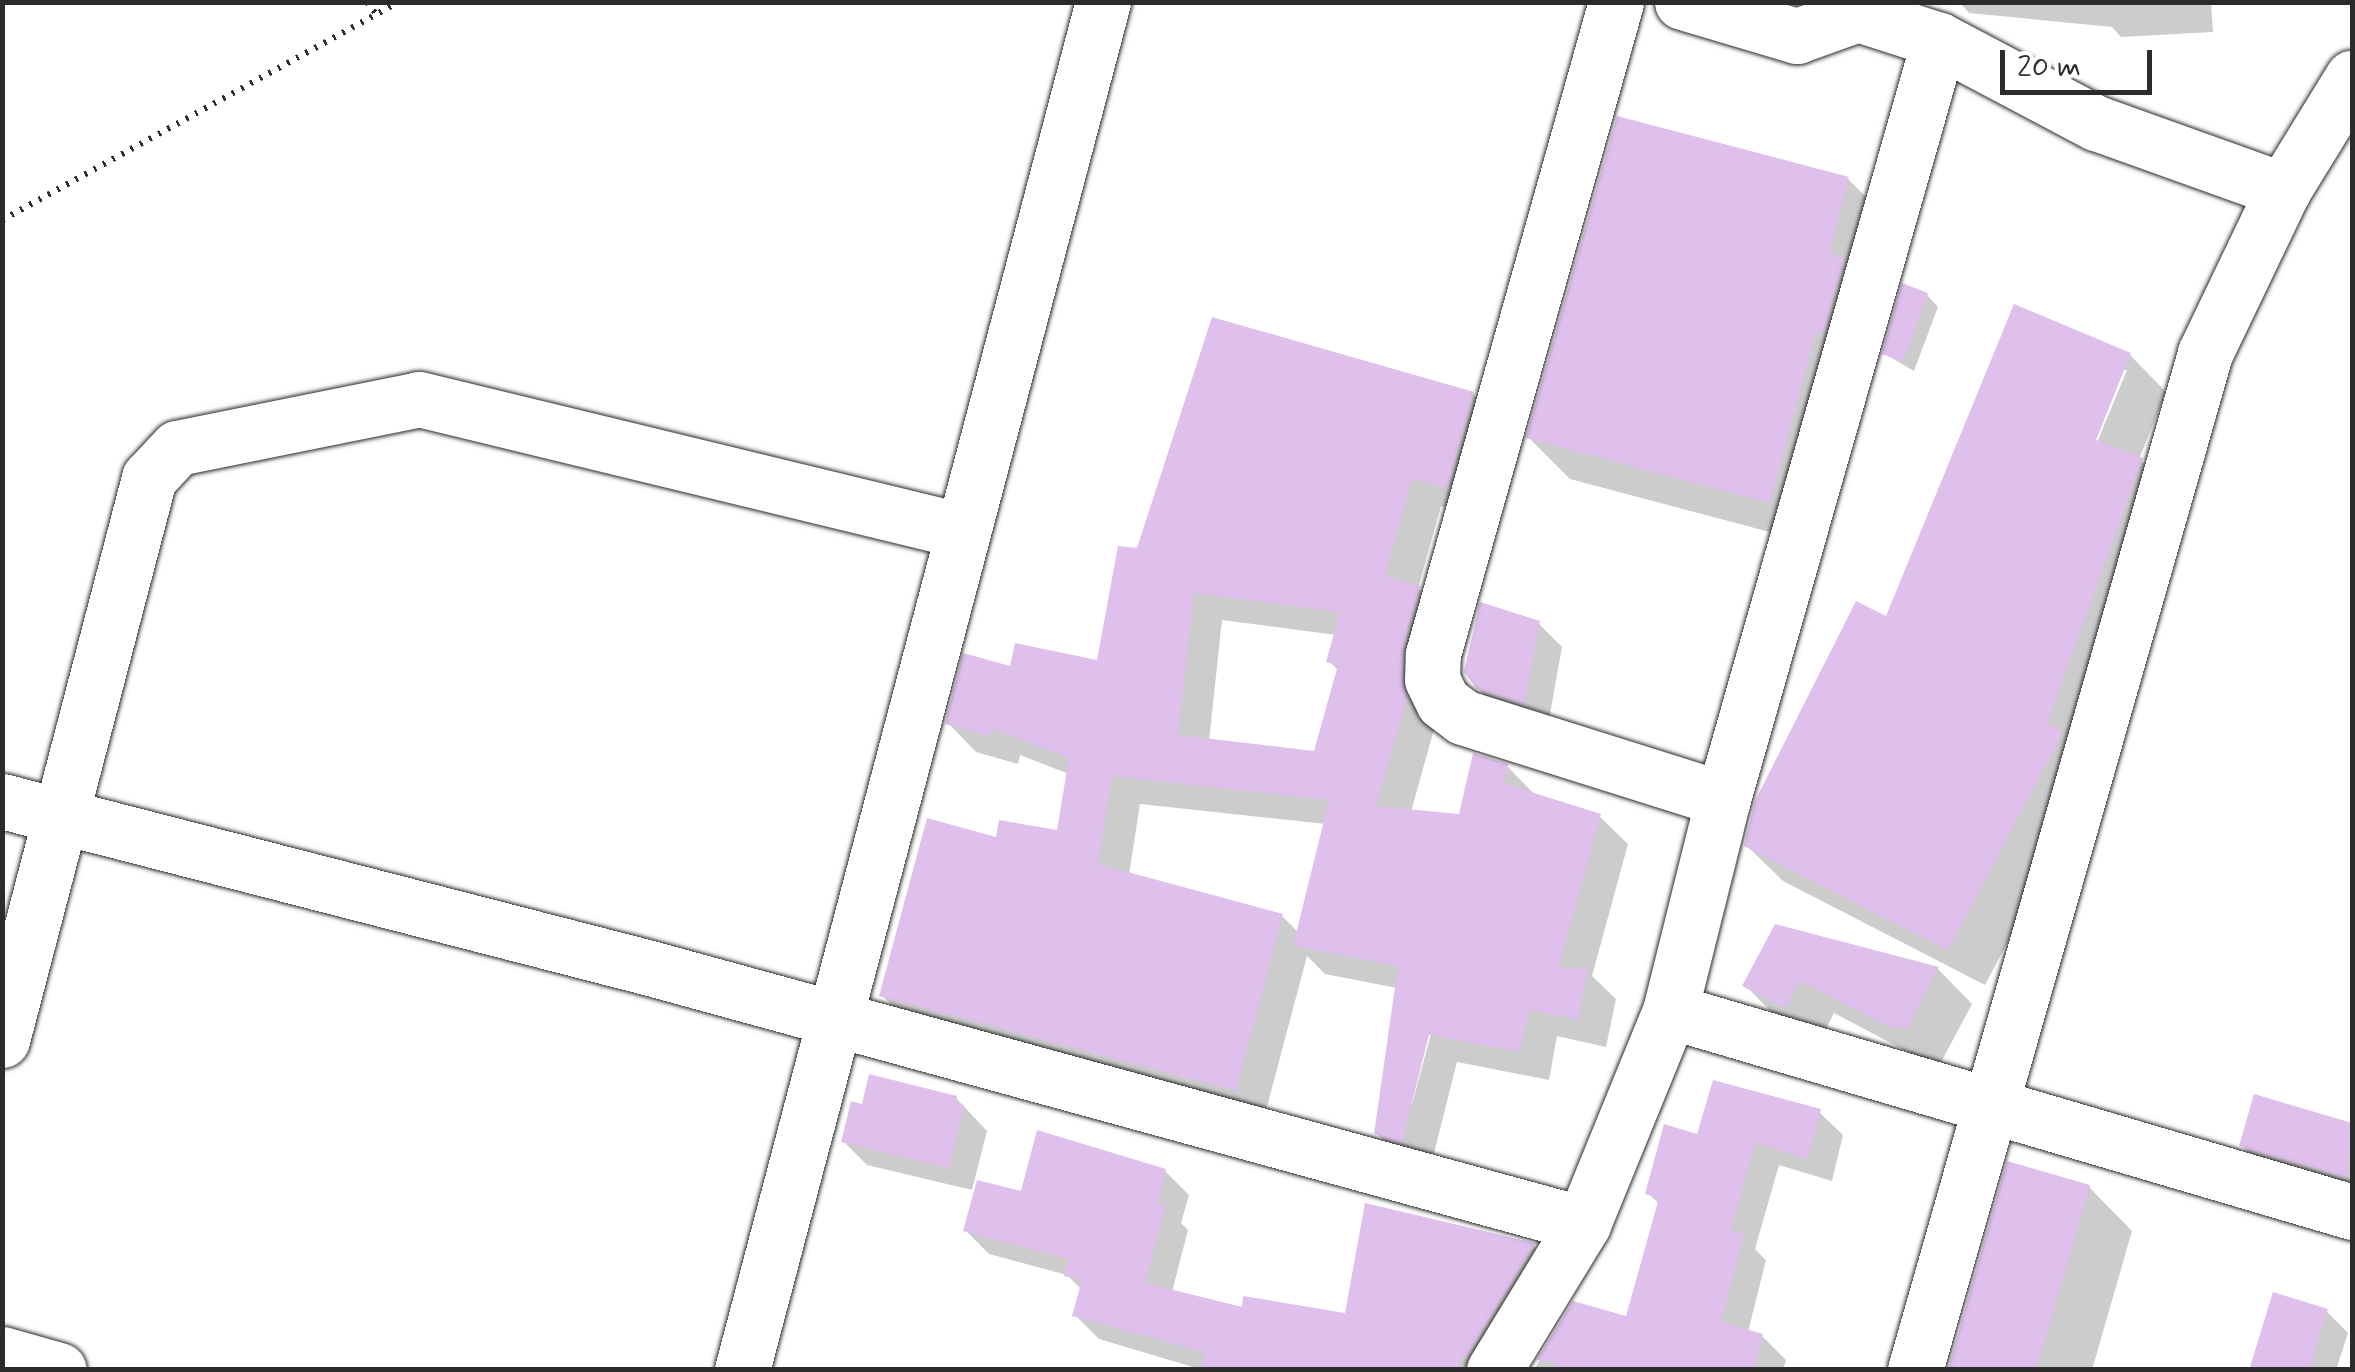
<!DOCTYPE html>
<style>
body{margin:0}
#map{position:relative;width:2355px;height:1372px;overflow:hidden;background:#fff;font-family:Mynerve,sans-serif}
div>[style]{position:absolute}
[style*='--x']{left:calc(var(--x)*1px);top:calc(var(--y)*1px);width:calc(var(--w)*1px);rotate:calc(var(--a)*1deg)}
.shadow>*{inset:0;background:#0003}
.building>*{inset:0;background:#dfbfec}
.path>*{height:6px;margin-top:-3px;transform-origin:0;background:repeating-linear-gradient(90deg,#2b2b2b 0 2.5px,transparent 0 10.5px)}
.roads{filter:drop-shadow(0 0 2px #2b2b2b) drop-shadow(0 0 2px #2b2b2b)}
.street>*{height:55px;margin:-27.5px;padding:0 27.5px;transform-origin:27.5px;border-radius:27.5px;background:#fff}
span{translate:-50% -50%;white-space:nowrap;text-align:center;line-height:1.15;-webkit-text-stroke:9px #fff;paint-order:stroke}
.frame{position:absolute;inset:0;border:5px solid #2b2b2b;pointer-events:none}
.scale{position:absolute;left:2000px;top:50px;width:152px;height:45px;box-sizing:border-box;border:5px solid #2b2b2b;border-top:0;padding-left:12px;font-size:30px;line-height:35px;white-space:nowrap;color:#2b2b2b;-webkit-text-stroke:8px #fff;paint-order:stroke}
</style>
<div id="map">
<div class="shadow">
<i style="clip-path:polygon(1959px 2px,2211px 2px,2213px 32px,2121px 37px,2112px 27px,1969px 13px)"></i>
<i style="clip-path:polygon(1848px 179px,1889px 220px,1811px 543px,1570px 479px,1529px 438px)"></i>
<i style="clip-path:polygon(1927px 295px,1938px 307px,1914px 371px,1885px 354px)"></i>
<i style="clip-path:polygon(evenodd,2130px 355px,2166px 392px,2139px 459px,2178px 496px,2098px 770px,1985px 985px,1783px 881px,1746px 845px,1887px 619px,2130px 355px,2122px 370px,2127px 370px,2093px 452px,2089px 450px,2122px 370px)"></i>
<i style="clip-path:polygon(evenodd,1473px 394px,1501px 423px,1476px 516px,1441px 506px,1418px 588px,1447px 617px,1434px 729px,1411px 812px,1460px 816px,1507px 766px,1536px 796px,1599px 816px,1628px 844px,1592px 976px,1616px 999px,1606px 1047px,1557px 1036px,1549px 1080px,1457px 1062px,1430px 1169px,1405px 1162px,1376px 1133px,1397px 988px,1325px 974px,1307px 956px,1264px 1118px,910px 1024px,882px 995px,998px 840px,1059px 833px,1069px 774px,1020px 755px,1018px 764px,976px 752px,948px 723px,1011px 669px,1098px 663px,1139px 551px,1473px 394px,1222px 620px,1336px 635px,1329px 661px,1339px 671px,1316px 754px,1209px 741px,1222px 620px,1473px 394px,1140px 804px,1326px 824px,1299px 933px,1282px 916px,1129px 875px,1140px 804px,1473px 394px,1430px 1022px,1434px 1023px,1412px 1104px,1412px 1091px,1430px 1022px)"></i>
<i style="clip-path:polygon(1482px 606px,1539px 624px,1562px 647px,1548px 725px,1494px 705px,1470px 680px,1467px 659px)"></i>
<i style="clip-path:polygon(1776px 927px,1938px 969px,1972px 1004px,1938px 1068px,1834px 1013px,1820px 1041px,1779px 1020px,1745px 985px)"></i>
<i style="clip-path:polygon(2256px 1097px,2352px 1126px,2352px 1195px,2265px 1169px,2241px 1145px)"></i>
<i style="clip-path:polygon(956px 1098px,987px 1131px,972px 1190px,867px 1165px,843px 1141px,864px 1107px)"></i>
<i style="clip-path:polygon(1819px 1112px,1843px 1135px,1832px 1181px,1779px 1165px,1755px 1249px,1766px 1260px,1748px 1332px,1762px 1336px,1786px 1360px,1783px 1370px,1534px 1370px,1574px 1304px,1627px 1319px,1660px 1205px,1648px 1193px,1699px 1137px)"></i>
<i style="clip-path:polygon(1165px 1171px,1189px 1195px,1181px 1223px,1188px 1230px,1172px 1292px,1244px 1310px,1347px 1316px,1533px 1245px,1557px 1269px,1499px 1370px,1203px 1370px,1099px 1339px,1075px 1315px,1082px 1290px,1067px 1275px,989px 1254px,966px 1231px,1022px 1194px)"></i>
<i style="clip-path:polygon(2089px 1187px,2132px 1231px,2092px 1370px,1948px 1370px)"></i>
<i style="clip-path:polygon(2326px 1311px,2348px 1333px,2336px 1370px,2252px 1370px)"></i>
</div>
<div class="building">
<i style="clip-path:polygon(1617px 116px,1849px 177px,1829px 253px,1844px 259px,1823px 334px,1816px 331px,1770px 503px,1526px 438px)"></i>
<i style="clip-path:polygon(1902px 283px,1928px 293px,1903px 362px,1882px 354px)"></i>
<i style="clip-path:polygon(2014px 304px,2131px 353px,2096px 440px,2143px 458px,2047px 723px,2063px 732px,1948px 950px,1744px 846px,1755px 801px,1856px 601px,1886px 616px)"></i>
<i style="clip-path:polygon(evenodd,1212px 317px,1474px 392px,1447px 488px,1412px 479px,1385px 576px,1420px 586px,1402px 653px,1407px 699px,1376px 806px,1459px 814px,1473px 753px,1508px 764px,1503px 783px,1601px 814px,1558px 968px,1588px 968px,1578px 1020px,1529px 1009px,1520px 1052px,1429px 1035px,1402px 1142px,1374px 1134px,1398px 966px,1293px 946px,1329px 800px,1112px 776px,1098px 864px,1283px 914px,1236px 1091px,879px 996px,927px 818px,996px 837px,999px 820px,1057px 830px,1069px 758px,991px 728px,989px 736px,945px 724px,963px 653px,1010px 666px,1015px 643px,1097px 660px,1118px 546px,1137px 548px,1212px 317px,1194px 593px,1340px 612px,1326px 662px,1338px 665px,1314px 751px,1178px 735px,1194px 593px)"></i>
<i style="clip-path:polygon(1480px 602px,1540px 621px,1524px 704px,1477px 689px,1464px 672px)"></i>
<i style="clip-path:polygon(1775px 924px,1939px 967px,1907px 1028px,1891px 1028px,1800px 981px,1785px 1008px,1742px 986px)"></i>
<i style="clip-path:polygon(869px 1074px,957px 1096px,956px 1103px,964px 1105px,949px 1168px,841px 1142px,851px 1101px,862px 1104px)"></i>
<i style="clip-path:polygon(1713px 1080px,1821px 1109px,1808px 1159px,1755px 1143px,1731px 1230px,1744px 1234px,1721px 1322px,1763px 1334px,1754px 1370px,1553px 1370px,1555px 1362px,1537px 1360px,1573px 1301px,1626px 1316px,1659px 1198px,1645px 1194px,1664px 1124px,1697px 1134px)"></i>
<i style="clip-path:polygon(2254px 1094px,2352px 1123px,2348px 1178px,2239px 1146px)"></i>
<i style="clip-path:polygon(1037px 1130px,1166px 1169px,1158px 1202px,1166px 1204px,1145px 1283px,1242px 1307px,1243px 1296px,1345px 1313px,1365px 1203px,1535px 1243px,1466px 1358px,1460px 1357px,1459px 1370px,1201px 1370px,1205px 1352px,1072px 1316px,1082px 1280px,1064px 1276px,1069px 1259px,963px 1231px,977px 1180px,1021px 1191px)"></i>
<i style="clip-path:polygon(2007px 1161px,2090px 1185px,2036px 1370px,1948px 1370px)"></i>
<i style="clip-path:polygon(2273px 1292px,2328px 1309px,2309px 1370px,2249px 1370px)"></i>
</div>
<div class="path">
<i style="--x:367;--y:2;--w:15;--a:53"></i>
<i style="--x:2;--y:220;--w:452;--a:-28.8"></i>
</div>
<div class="roads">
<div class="street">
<i style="--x:1682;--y:2;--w:120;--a:16.5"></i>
<i style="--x:1797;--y:36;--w:65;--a:-19.8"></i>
<i style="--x:1858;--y:14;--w:85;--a:17.8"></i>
<i style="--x:1939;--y:40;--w:178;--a:27.9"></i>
<i style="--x:2096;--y:123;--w:199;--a:19.7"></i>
<i style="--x:1723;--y:799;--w:789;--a:-74.11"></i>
<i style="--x:2;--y:801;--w:669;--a:14.45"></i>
<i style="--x:650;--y:968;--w:967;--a:15.34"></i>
<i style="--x:1670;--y:1011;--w:711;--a:16.42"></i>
<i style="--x:2;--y:1040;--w:581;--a:-75.34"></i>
<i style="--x:149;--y:478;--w:41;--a:-47"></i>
<i style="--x:177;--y:448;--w:247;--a:-11.4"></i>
<i style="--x:419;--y:399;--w:560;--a:13.64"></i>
<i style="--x:2;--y:1354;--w:59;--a:15.7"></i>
<i style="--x:742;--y:1370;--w:1415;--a:-75.22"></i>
<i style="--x:1494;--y:1370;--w:171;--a:-58.6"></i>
<i style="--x:1583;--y:1224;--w:230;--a:-67.8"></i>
<i style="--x:1670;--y:1011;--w:219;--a:-76"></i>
<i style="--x:1723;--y:799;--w:273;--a:-162.5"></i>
<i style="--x:1463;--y:717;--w:25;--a:-143"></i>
<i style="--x:1443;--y:702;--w:25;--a:-116"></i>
<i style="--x:1432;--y:679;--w:25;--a:-88"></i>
<i style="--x:1433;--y:654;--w:677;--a:-74.32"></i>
<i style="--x:1915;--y:1370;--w:1058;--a:-74.08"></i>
<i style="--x:2205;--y:353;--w:181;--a:-64.4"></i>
<i style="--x:2283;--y:190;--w:132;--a:-58.4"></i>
</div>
</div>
<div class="frame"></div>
<div class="scale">20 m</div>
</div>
